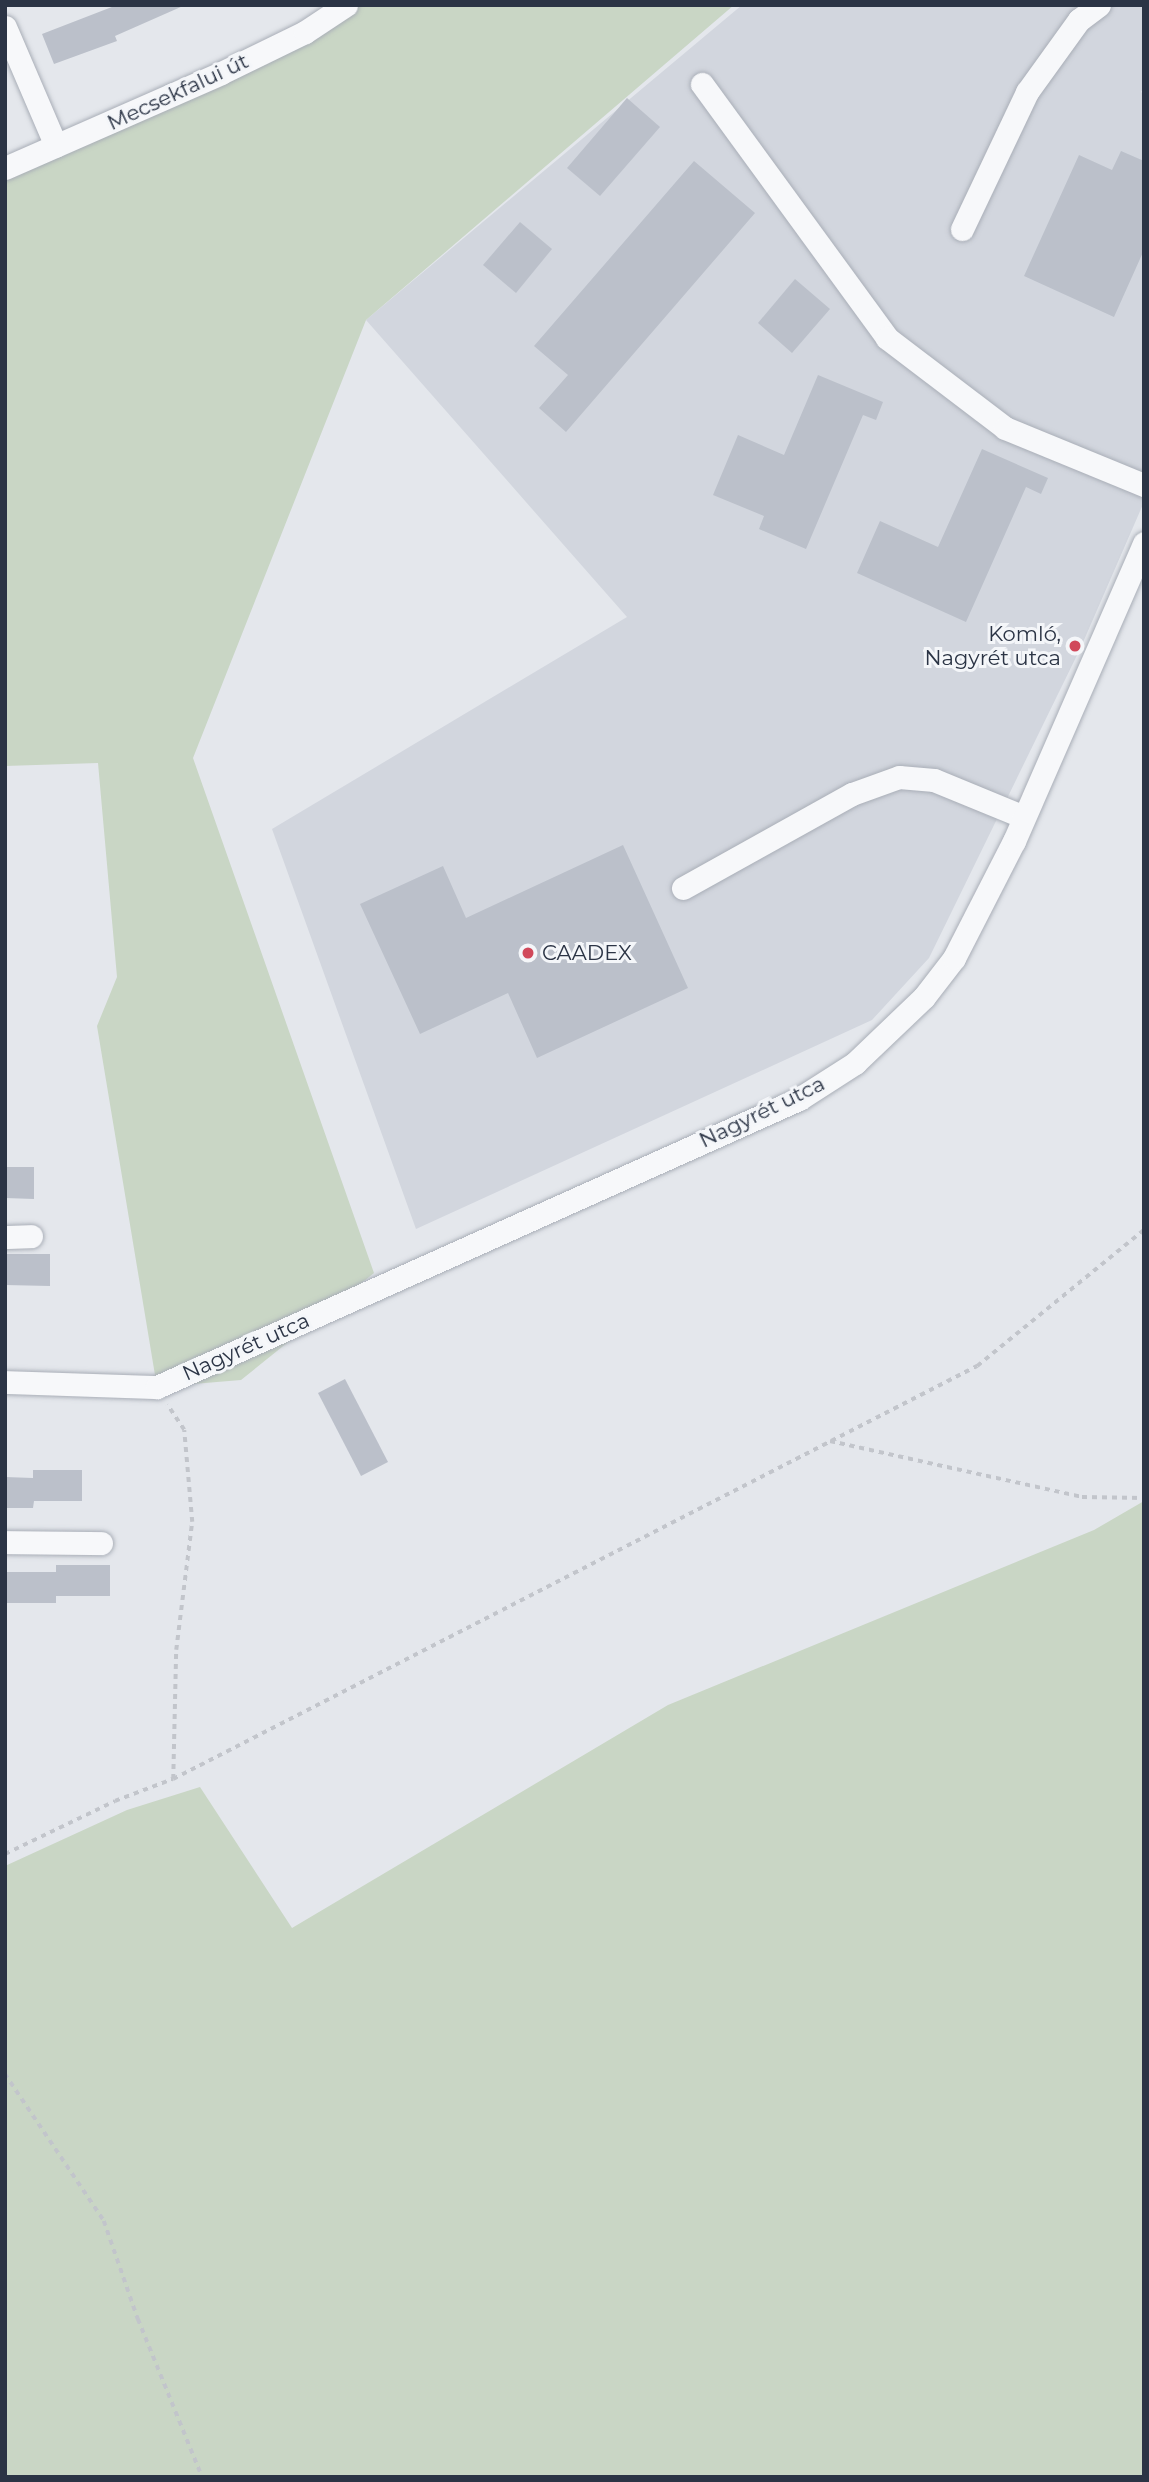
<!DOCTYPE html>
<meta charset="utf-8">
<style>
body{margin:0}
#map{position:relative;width:1149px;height:2482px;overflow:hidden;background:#e4e7ec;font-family:Montserrat,sans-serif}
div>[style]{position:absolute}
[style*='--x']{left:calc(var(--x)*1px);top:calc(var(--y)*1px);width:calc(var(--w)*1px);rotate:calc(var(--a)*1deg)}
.built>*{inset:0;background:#d2d6de}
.green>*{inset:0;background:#c9d6c5}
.building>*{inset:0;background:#bbc0ca}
.path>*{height:3.5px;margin-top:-1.75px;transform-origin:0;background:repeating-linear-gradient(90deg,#c2c5cb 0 5px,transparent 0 10px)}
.roads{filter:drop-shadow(0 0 2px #a9aeb7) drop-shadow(0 0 2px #a9aeb7)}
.minor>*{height:23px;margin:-11.5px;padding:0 11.5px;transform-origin:11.5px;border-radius:11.5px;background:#f7f8fa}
.dots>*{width:19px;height:19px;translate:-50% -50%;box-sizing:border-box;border:4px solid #f4f6f9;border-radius:50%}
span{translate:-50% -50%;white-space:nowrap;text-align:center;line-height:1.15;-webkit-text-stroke:6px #f4f6f9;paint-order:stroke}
.street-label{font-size:21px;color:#2b3445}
.poi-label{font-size:21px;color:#2b3445}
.right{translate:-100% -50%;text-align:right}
.left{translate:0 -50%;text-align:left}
.frame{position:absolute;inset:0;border:7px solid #2b3445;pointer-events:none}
</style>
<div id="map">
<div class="built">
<i style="clip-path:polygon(742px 5px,1144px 5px,1144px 88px,1141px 92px,1144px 94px,1144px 502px,1081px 647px,929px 958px,872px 1020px,416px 1229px,272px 829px,627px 617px,366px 320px)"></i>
</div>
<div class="green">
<i style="clip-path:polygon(346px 5px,734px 5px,366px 320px,193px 758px,374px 1273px,241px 1380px,157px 1387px,97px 1026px,117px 977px,98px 763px,5px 766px,5px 168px)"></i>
<i style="clip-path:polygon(1144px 1501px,1144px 2477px,5px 2477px,5px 1866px,127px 1810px,200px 1787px,292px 1928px,668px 1705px,1094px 1530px)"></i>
</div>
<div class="building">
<i style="clip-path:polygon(117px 5px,183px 6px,115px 36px,117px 41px,54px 64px,42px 34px)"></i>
<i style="clip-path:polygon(627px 98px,660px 127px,600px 196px,567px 168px)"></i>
<i style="clip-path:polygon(1121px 151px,1144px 161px,1144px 250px,1114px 317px,1024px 276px,1079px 155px,1112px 170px)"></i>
<i style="clip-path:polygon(694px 161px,755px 213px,566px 432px,539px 408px,568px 375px,534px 346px)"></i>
<i style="clip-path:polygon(520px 222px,552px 249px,516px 293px,483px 265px)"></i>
<i style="clip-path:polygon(795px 279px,830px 309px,792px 353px,758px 323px)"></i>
<i style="clip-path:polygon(818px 375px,883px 402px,876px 420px,863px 415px,806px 549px,759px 529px,764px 516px,713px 495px,738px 435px,784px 455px)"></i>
<i style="clip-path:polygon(982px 449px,1048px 478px,1041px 494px,1026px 487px,966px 622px,857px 573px,880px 521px,938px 547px)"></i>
<i style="clip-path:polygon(623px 845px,688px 988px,537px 1058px,508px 993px,420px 1034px,360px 904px,443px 866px,466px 918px)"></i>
<i style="clip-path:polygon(5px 1167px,34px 1167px,34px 1199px,5px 1198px)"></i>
<i style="clip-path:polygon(5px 1254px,50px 1254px,50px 1286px,5px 1285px)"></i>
<i style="clip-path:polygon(345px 1379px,388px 1462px,361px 1476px,318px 1393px)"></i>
<i style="clip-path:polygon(33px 1470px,82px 1470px,82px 1501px,34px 1501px,33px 1508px,5px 1508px,5px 1477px,33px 1478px)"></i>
<i style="clip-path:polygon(56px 1565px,110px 1565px,110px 1596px,56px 1596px,56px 1603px,5px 1603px,5px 1572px,56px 1572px)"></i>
</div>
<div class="path">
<i style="--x:830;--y:1441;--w:258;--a:12.5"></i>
<i style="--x:1082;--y:1497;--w:62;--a:0.9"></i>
<i style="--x:173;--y:1779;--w:904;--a:-27.19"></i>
<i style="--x:977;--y:1366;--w:215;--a:-39.2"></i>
<i style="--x:5;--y:1854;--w:122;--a:-25.7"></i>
<i style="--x:115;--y:1801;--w:62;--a:-20.8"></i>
<i style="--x:173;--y:1779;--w:129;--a:-88.7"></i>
<i style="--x:176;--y:1650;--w:129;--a:-82.9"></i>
<i style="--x:192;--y:1522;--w:92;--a:-95"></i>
<i style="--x:184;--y:1430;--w:30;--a:-124"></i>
<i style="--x:5;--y:2074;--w:177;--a:56"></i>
<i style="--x:104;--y:2221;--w:104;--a:70.9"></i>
<i style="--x:138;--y:2319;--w:170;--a:67.9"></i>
</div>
<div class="roads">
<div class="minor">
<i style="--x:5;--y:27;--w:129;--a:66.8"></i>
<i style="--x:702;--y:84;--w:314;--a:53.9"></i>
<i style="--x:887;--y:338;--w:148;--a:37.3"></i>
<i style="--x:1005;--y:428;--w:150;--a:22.3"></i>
<i style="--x:5;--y:168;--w:236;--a:-23.7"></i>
<i style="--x:221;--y:73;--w:93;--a:-26"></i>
<i style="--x:305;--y:32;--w:49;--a:-33.4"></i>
<i style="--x:962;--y:229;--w:152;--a:-64.6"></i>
<i style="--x:1027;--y:92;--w:89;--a:-54.2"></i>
<i style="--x:1079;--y:20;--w:25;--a:-37"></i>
<i style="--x:683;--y:888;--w:193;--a:-29.1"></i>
<i style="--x:852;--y:794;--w:50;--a:-19.9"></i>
<i style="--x:899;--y:777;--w:35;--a:5"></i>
<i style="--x:934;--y:780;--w:97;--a:22.3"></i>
<i style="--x:5;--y:1237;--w:26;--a:-2"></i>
<i style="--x:5;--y:1382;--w:152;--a:1.9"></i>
<i style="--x:157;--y:1387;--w:704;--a:-24.16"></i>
<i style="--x:799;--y:1099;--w:67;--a:-32.7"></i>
<i style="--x:855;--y:1063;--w:95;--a:-43.7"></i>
<i style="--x:924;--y:997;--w:49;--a:-52.4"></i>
<i style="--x:954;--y:958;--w:131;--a:-62.9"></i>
<i style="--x:1014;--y:841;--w:325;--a:-66.4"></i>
<i style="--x:5;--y:1542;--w:96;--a:0.6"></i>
</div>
</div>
<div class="dots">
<i style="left:1075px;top:646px;background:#d1495b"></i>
<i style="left:528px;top:953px;background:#d1495b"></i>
</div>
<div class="street-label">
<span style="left:178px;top:92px;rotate:-25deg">Mecsekfalui út</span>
<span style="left:762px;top:1112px;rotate:-26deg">Nagyrét utca</span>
<span style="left:246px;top:1347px;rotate:-24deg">Nagyrét utca</span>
</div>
<div class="poi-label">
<span class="right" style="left:1061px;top:646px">Komló,<br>Nagyrét utca</span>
<span class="left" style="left:542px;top:953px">CAADEX</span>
</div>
<div class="frame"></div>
</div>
